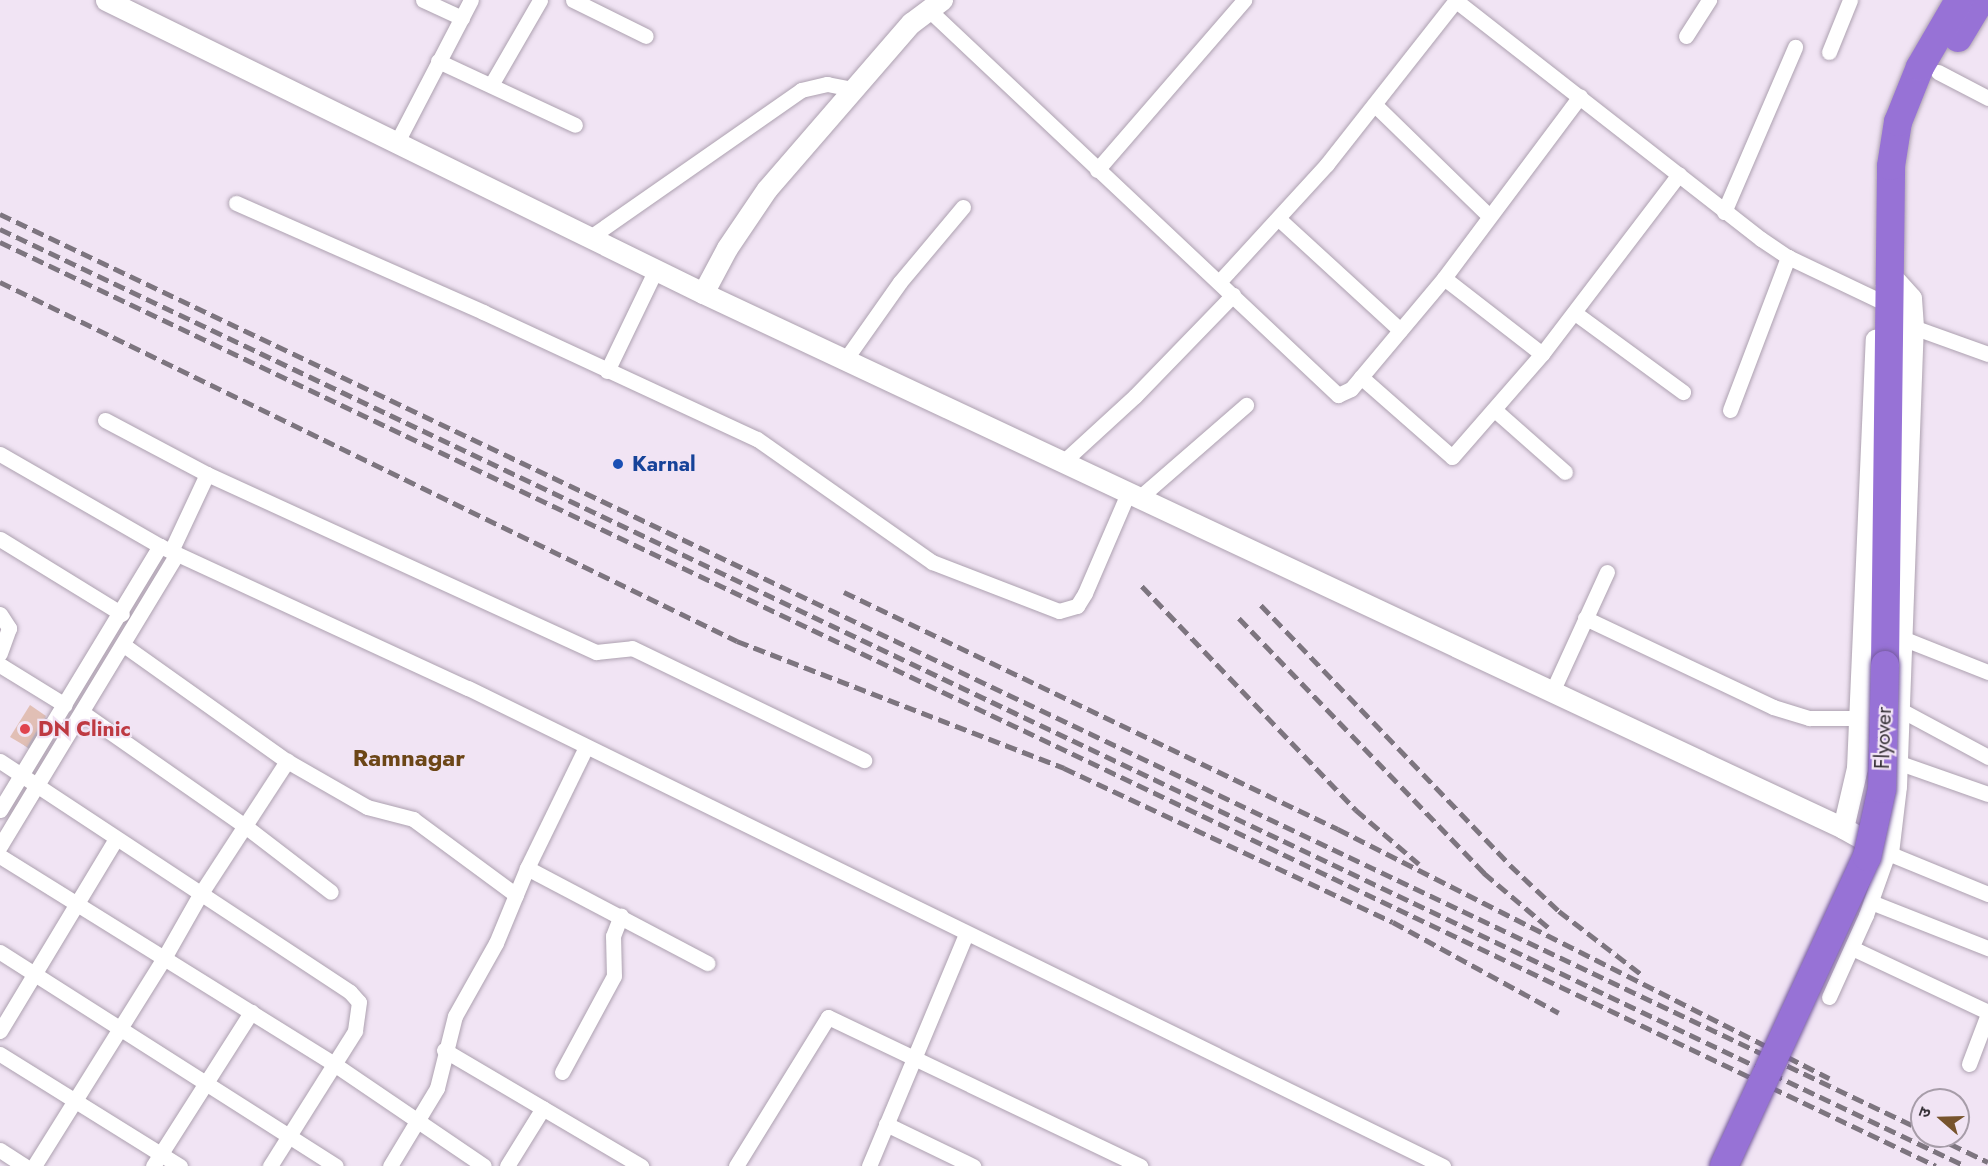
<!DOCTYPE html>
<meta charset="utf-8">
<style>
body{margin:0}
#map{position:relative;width:1988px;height:1166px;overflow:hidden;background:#f1e4f4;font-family:Jost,"Noto Sans Devanagari",sans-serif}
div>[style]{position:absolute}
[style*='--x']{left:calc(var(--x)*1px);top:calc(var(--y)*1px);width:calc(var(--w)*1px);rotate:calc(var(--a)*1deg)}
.shadow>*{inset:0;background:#0003}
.building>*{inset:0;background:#e1bfb5}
.roads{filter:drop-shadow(0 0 2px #ada1b0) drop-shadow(0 0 2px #ada1b0)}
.street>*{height:15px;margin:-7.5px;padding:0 7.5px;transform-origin:7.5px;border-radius:7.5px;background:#fff}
.secondary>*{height:21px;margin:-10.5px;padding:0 10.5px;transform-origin:10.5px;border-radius:10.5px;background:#fff}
.highway>*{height:28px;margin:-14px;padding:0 14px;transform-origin:14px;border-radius:14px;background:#9772d6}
.rail>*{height:4.5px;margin-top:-2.25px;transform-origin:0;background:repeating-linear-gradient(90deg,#7d757f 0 12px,transparent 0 18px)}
.bridges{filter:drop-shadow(0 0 2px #765c9f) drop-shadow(0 0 2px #765c9f)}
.highway-bridge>*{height:28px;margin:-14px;padding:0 14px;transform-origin:14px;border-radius:14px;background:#9772d6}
.dots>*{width:16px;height:16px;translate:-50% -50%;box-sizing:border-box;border:3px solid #f1e4f4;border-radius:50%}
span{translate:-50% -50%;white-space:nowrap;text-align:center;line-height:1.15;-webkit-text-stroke:4.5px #f1e4f4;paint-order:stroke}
.transit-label{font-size:21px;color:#164399;font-weight:700}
.left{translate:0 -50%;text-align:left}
.health-label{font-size:21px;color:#be3a42;font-weight:700}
.street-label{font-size:21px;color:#383339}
.quarter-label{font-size:24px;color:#6c4617;font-weight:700}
.north{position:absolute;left:1910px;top:1088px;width:60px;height:60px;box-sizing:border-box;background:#f1e4f4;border:2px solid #a79da9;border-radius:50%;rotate:290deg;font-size:16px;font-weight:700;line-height:24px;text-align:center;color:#383339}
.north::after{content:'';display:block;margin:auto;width:21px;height:27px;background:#77542d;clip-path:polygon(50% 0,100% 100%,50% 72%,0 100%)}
</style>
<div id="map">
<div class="shadow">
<i style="clip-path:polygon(45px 717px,50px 723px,33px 752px,12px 736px)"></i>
</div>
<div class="building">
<i style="clip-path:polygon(30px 705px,46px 716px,27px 747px,10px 737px)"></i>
</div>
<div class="roads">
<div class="street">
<i style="--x:423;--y:0;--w:43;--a:24.8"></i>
<i style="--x:573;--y:0;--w:81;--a:26.3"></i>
<i style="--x:1455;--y:0;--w:388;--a:38"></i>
<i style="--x:1761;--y:239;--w:32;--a:34"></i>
<i style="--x:1788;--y:257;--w:100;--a:25.5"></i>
<i style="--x:929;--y:10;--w:562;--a:43.27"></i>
<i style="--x:1338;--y:395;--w:14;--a:-25"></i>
<i style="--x:1351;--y:389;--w:145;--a:-50"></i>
<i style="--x:1444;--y:278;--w:227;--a:-53.2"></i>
<i style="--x:1686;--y:36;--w:43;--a:-57.4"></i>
<i style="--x:1829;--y:52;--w:56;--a:-68"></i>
<i style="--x:438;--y:61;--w:151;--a:25"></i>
<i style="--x:1938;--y:72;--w:56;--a:27.5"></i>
<i style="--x:491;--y:85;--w:98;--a:-60"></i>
<i style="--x:1375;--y:105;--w:159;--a:44.2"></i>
<i style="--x:397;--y:142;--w:160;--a:-62.5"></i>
<i style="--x:1097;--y:170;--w:225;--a:-49.1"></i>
<i style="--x:236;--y:203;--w:270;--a:23.8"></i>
<i style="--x:483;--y:312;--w:302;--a:24.9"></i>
<i style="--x:757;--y:439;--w:214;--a:35.1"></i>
<i style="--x:932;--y:562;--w:136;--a:21.1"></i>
<i style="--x:1059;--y:611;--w:19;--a:-16"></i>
<i style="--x:1077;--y:606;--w:15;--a:-58"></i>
<i style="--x:1085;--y:593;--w:109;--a:-66.7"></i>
<i style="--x:1724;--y:212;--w:180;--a:-66.7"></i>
<i style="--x:1280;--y:220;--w:163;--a:42.5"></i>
<i style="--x:592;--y:236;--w:255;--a:-34.9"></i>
<i style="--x:801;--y:90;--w:27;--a:-13"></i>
<i style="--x:827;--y:84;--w:25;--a:11"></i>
<i style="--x:1444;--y:278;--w:124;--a:37.8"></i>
<i style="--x:1219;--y:282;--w:160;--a:-47.5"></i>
<i style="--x:1327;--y:164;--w:209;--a:-51.8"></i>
<i style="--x:1575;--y:313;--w:134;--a:36.2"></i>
<i style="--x:1913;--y:327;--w:80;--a:19.8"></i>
<i style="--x:845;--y:360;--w:95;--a:-54.8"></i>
<i style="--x:900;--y:282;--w:98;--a:-50"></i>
<i style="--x:607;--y:371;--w:113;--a:-64.3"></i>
<i style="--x:1361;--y:377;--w:121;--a:41.3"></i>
<i style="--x:1452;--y:457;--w:137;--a:-48.9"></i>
<i style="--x:1542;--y:354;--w:226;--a:-52.7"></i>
<i style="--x:1730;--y:410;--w:164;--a:-69.2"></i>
<i style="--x:1496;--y:411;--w:92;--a:41.5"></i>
<i style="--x:105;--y:420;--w:115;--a:27.9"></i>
<i style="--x:207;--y:474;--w:428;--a:24.6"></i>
<i style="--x:596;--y:652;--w:36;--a:-6"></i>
<i style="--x:632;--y:648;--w:258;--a:25.8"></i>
<i style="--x:0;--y:454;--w:185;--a:29.9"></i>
<i style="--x:160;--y:546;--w:339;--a:24.8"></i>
<i style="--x:468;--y:688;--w:1086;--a:26.12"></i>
<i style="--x:1063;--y:462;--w:98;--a:-42.5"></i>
<i style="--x:1135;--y:396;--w:141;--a:-45.9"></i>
<i style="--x:1139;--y:498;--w:142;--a:-41"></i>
<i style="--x:0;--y:539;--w:143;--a:31.6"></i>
<i style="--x:171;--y:551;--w:85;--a:-64.9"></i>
<i style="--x:0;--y:614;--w:17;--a:57"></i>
<i style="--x:9;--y:628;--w:27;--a:110"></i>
<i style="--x:1585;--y:618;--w:208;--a:25.3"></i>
<i style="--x:1773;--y:707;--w:38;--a:17"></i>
<i style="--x:1809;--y:718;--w:50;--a:0"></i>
<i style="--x:1902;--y:638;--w:92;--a:21.6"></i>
<i style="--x:125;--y:646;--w:199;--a:35.4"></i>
<i style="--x:287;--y:761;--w:92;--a:29.9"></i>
<i style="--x:367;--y:807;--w:48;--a:14.6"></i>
<i style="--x:413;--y:819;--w:128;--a:36.4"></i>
<i style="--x:0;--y:665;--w:76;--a:31.6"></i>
<i style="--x:1552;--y:692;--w:132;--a:-65.4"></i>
<i style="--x:1899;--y:709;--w:101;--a:28.3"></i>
<i style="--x:83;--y:713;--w:198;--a:34.9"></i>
<i style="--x:245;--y:826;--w:108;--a:37.5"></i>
<i style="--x:0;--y:761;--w:419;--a:33.4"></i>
<i style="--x:350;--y:992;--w:13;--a:48"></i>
<i style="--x:359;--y:1002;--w:29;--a:98"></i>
<i style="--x:355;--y:1031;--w:160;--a:122.2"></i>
<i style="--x:1897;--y:762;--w:96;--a:19.4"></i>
<i style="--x:0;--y:810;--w:309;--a:-58.8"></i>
<i style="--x:0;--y:846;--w:341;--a:-58.8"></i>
<i style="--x:0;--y:856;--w:393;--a:31.9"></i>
<i style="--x:334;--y:1064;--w:181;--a:34.2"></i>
<i style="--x:527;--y:868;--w:204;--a:27.8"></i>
<i style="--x:1871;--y:902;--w:126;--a:21.5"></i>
<i style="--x:1852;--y:948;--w:150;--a:25.2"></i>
<i style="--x:0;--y:952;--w:398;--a:32.5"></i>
<i style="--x:1829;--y:997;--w:90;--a:-65.7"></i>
<i style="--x:1866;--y:915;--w:66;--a:-70.5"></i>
<i style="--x:1888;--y:853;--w:108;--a:22.3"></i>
<i style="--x:0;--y:1031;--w:224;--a:-58.9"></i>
<i style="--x:444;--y:1050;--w:229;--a:30.5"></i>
<i style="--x:0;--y:1054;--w:212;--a:31.9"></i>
<i style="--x:1969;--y:1064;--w:53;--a:-69.2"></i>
<i style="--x:562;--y:1072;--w:109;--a:-61.6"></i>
<i style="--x:614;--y:976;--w:40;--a:-91.4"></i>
<i style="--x:613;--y:936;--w:22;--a:-69"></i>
<i style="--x:886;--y:1124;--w:97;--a:25.8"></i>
<i style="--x:0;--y:1150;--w:30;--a:33"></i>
<i style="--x:34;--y:1166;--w:245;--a:-58"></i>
<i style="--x:164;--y:958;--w:75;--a:-60.4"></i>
<i style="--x:201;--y:893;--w:158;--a:-56.9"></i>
<i style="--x:153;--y:1166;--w:183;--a:-57.5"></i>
<i style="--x:390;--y:1166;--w:91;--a:-58.9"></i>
<i style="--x:437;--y:1088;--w:74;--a:-76"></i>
<i style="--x:455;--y:1016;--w:84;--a:-60.7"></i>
<i style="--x:496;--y:943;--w:81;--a:-67.5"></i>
<i style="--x:527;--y:868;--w:132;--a:-64"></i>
<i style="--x:507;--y:1166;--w:68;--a:-58.2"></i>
<i style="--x:736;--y:1166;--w:175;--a:-58.3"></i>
<i style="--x:828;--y:1017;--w:346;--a:25.5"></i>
<i style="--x:869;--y:1166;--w:251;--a:-67.3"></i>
</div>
<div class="secondary">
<i style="--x:106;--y:0;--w:665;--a:26.14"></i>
<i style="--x:703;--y:293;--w:1259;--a:25.14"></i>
<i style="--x:1843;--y:828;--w:51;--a:29.1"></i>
<i style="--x:1888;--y:853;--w:67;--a:-83.2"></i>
<i style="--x:1896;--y:786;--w:459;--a:-87.9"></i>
<i style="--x:1913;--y:327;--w:29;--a:-94"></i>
<i style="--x:1911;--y:298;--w:28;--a:-132"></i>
<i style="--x:1892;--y:277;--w:11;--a:124"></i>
<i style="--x:703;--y:293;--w:51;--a:-61.9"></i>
<i style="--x:727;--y:248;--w:71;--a:-55.9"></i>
<i style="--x:767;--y:189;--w:220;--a:-49.1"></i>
<i style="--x:911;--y:23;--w:39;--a:-37"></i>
<i style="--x:1843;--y:828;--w:62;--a:-76.9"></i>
<i style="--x:1857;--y:768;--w:429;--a:-87.5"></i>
</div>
<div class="highway">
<i style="--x:1958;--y:38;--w:44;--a:-58.8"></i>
<i style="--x:1885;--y:665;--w:499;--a:-89.3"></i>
<i style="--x:1891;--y:166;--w:45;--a:-81"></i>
<i style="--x:1898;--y:122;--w:59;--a:-68.2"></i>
<i style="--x:1920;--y:67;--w:78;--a:-59.8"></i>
</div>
</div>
<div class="rail">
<i style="--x:0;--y:214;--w:2129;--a:25.48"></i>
<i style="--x:0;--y:229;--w:2177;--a:25.49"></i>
<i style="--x:0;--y:242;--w:2145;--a:25.51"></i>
<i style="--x:0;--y:282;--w:820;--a:25.97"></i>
<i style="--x:737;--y:641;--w:351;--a:21.2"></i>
<i style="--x:1064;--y:768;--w:363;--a:25.1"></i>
<i style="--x:1393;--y:922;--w:189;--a:28.7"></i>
<i style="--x:1142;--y:586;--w:310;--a:46.3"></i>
<i style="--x:1356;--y:810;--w:83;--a:40.6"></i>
<i style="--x:844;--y:592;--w:548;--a:25.63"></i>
<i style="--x:1338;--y:829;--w:551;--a:26.89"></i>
<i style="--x:1261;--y:605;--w:360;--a:46.2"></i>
<i style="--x:1510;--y:865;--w:67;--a:43.2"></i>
<i style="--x:1559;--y:911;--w:103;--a:37.5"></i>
<i style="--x:1239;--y:618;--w:354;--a:46.1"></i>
<i style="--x:1484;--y:873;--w:84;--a:40.2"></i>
<i style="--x:1934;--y:1136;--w:60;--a:25.7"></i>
</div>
<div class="bridges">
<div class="highway-bridge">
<i style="--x:1724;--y:1166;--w:340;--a:-65.2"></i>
<i style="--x:1867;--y:857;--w:70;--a:-77.6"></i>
<i style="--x:1882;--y:789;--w:124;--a:-88.6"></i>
</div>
</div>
<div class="dots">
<i style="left:618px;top:464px;background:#1a4fb4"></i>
<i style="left:25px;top:729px;background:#e0444e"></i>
</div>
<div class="transit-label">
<span class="left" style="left:632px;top:464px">Karnal</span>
</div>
<div class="health-label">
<span class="left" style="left:38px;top:729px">DN Clinic</span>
</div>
<div class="street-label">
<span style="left:1883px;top:738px;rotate:-88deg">Flyover</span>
</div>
<div class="quarter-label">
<span style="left:409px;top:758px">Ramnagar</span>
</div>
<div class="north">उ</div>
</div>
